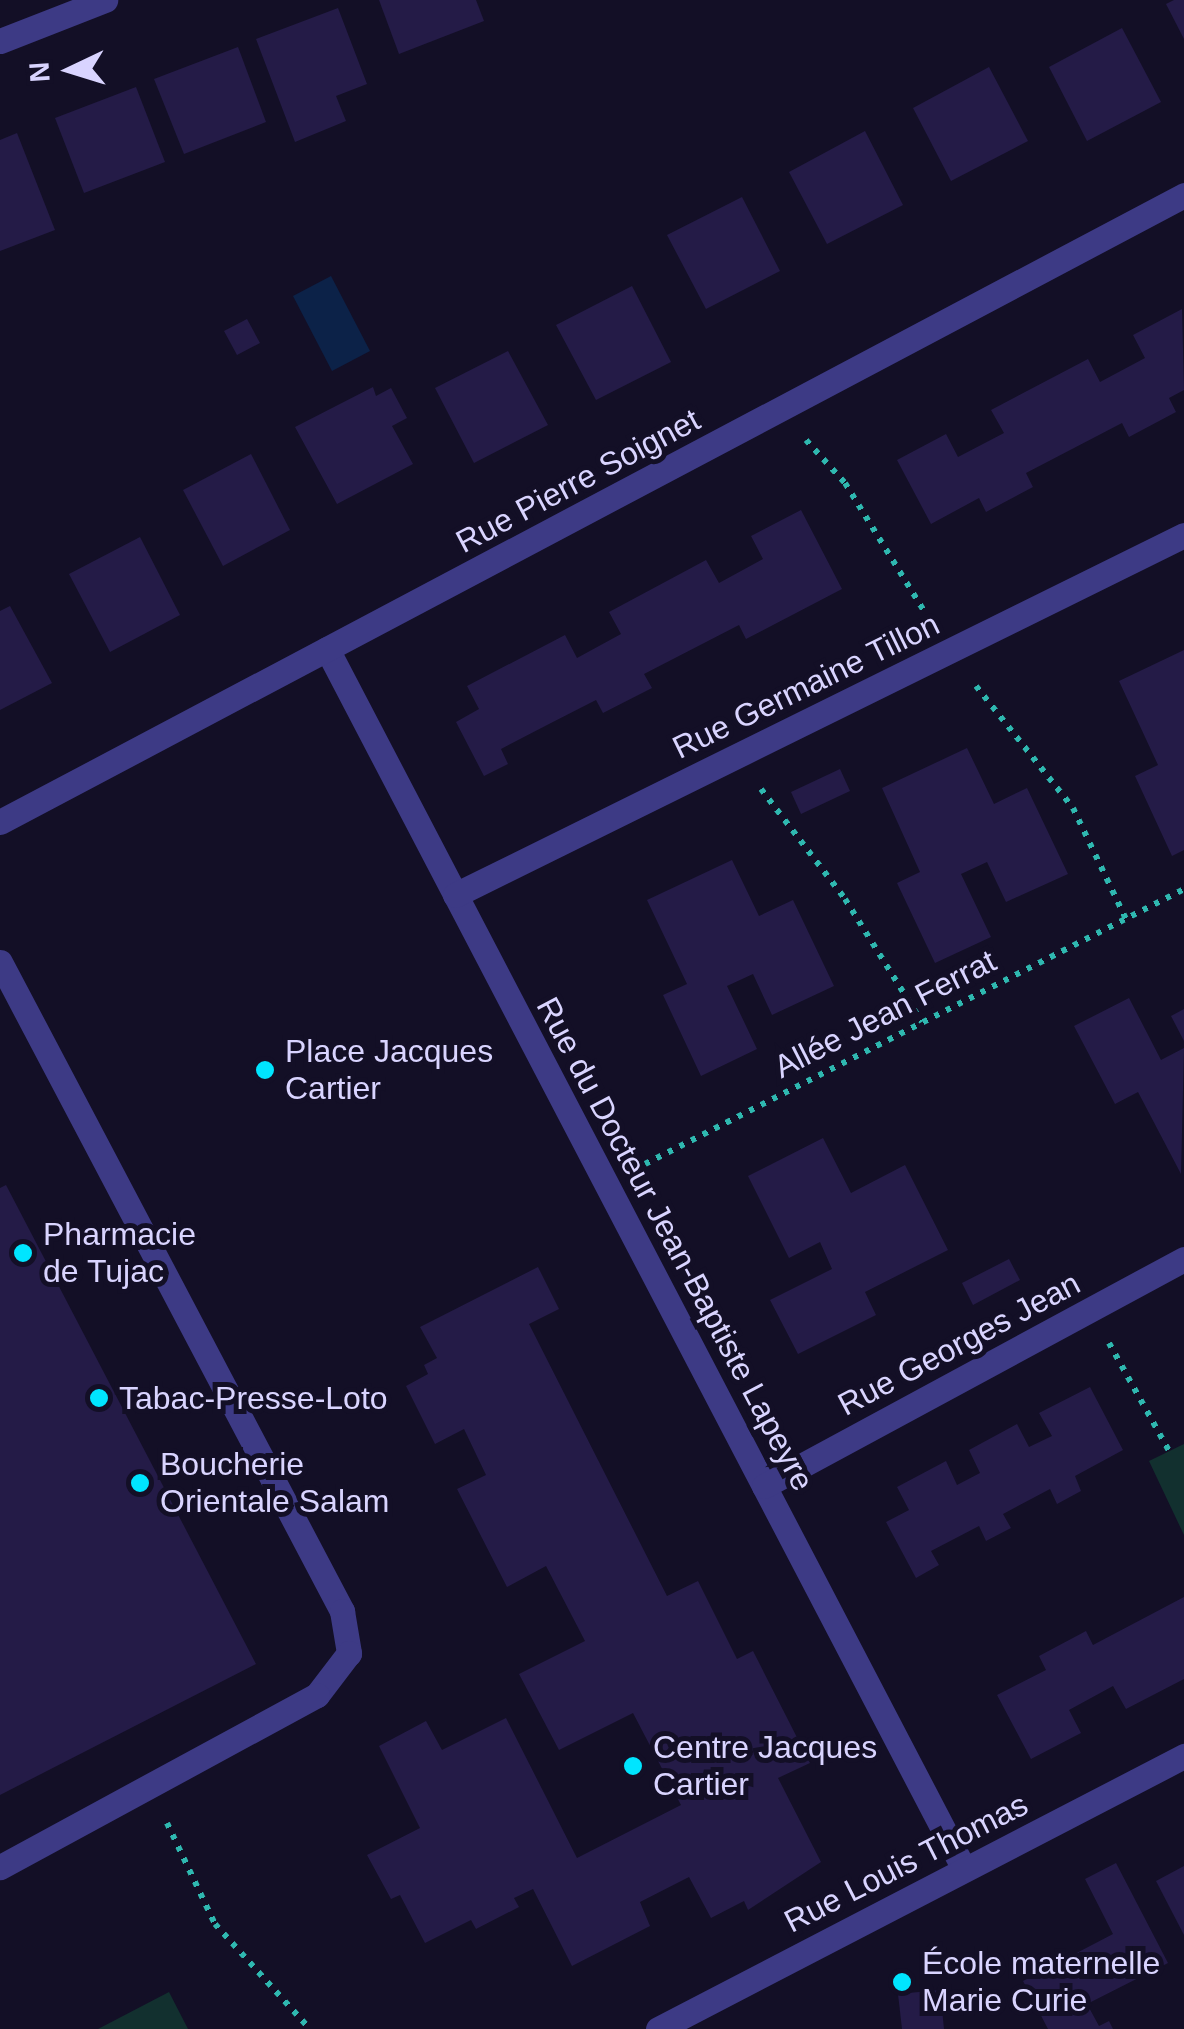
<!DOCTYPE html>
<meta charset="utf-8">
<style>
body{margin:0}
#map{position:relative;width:1184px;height:2029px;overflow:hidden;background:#130f26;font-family:Helvetica,sans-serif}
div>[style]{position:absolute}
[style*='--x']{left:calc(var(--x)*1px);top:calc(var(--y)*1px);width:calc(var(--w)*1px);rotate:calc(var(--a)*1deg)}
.green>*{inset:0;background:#12302f}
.water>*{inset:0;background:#0c2248}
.building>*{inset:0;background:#241b47}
.path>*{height:6px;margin-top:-3px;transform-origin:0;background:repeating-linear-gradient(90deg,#2fb8b0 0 5px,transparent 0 13px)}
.lane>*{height:25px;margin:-12.5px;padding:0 12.5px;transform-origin:12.5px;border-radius:12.5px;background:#3d3a85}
.street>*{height:25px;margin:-12.5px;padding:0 12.5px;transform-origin:12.5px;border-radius:12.5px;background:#3d3a85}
.dots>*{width:28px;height:28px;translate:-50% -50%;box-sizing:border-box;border:5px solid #130f26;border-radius:50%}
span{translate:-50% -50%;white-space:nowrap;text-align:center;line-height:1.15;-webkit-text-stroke:10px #130f26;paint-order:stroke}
.street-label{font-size:32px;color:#d9d4ff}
.poi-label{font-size:32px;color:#d9d4ff}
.left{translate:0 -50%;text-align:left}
.north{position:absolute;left:20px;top:20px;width:100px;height:100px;-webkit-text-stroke:8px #130f26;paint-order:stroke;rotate:266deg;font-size:28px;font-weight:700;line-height:40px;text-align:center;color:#d9d4ff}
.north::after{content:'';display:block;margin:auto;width:35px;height:45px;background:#d9d4ff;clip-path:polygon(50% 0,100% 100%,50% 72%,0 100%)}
</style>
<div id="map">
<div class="green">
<i style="clip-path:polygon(1184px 1444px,1184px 1535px,1149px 1461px)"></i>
<i style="clip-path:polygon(169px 1992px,188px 2029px,98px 2029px)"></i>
</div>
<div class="water">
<i style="clip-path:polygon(331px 276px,370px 351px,332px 371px,293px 296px)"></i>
</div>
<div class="building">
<i style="clip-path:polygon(379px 0,476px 0,484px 21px,399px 54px)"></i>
<i style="clip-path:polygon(1174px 0,1184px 0,1184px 39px,1166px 4px)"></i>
<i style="clip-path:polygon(338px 8px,367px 84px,336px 96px,346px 121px,295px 142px,256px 39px)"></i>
<i style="clip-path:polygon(1122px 28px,1161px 102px,1087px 141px,1049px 67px)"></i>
<i style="clip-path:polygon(238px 47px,266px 122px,184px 154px,154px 79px)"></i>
<i style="clip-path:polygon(989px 67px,1028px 141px,951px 181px,913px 108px)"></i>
<i style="clip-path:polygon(136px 87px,165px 162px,84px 193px,55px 118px)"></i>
<i style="clip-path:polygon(865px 131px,903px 205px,827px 244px,789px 172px)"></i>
<i style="clip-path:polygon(17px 133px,55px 230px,0 251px,0 140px)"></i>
<i style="clip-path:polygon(742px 197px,780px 271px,706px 309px,667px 235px)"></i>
<i style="clip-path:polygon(632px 286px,671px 362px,596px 400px,556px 325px)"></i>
<i style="clip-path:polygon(1182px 309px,1184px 390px,1169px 398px,1176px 412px,1129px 437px,1122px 423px,1026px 473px,1033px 487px,986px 512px,979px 498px,931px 524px,897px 460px,946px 434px,958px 457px,1004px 433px,991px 410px,1088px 359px,1100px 382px,1145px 358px,1133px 335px)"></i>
<i style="clip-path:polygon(247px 319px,260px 343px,237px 355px,224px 331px)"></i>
<i style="clip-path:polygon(508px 351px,548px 425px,474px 463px,435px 388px)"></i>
<i style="clip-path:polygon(373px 387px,376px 396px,391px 388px,407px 418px,392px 426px,413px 464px,337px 504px,295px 427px)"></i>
<i style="clip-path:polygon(251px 454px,290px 530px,223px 566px,183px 490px)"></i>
<i style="clip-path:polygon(801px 510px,842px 589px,746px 639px,739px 625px,644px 674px,652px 688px,603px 713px,596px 700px,549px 724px,501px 749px,508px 764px,484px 776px,456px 722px,479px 709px,467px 686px,565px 635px,577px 658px,621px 634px,609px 612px,706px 560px,719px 583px,763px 559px,751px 536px)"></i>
<i style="clip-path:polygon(140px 537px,180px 615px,110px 652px,69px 574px)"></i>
<i style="clip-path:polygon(10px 606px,52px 683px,0 710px,0 611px)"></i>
<i style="clip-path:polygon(1184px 650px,1184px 850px,1172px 856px,1135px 776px,1158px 765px,1119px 681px)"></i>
<i style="clip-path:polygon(967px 748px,994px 804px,1027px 788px,1068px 874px,1006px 902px,987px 862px,961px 874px,991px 937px,935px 963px,897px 883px,920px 872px,882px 788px)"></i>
<i style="clip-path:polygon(840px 769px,850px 791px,801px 814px,791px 792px)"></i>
<i style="clip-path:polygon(732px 860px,759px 916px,793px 900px,834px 986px,772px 1015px,753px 974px,727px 986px,757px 1049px,701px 1076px,663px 995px,687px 984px,647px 900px)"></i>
<i style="clip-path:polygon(1129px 998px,1161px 1060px,1184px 1048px,1181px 1174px,1138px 1092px,1115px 1104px,1074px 1026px)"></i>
<i style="clip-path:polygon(1184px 1009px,1184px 1041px,1171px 1016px)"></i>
<i style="clip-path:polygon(823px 1138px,851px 1193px,905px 1165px,948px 1250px,865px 1292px,876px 1315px,798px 1354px,770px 1300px,832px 1269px,820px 1242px,789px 1258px,748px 1176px)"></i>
<i style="clip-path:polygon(6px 1185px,256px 1664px,0 1795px,0 1188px)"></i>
<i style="clip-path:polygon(1009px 1259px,1020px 1280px,973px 1305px,962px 1283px)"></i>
<i style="clip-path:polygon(538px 1267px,559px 1309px,529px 1324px,667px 1596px,698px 1581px,737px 1659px,753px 1651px,810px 1763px,778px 1778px,821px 1862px,748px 1910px,744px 1901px,711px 1918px,689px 1877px,640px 1902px,650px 1926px,572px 1966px,533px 1889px,514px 1898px,519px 1907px,476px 1929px,471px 1920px,425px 1943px,400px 1895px,391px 1899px,367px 1855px,420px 1828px,379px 1746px,426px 1721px,442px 1750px,506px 1718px,577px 1858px,681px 1805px,633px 1713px,559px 1750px,519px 1674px,585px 1641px,546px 1566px,507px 1587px,457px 1489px,486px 1475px,464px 1429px,435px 1444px,406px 1386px,428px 1374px,424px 1365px,437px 1358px,420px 1327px)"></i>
<i style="clip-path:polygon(1090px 1387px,1123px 1450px,1075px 1476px,1081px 1491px,1057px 1504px,1050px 1489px,1003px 1514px,1011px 1528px,986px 1541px,979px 1526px,931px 1551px,939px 1565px,916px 1578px,886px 1522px,909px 1510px,897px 1487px,946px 1461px,957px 1485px,980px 1473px,969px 1450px,1017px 1424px,1029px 1447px,1052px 1436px,1039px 1413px)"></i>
<i style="clip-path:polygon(1184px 1597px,1184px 1679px,1126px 1709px,1113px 1686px,1069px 1710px,1081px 1733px,1031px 1759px,997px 1695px,1046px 1670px,1039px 1656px,1086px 1631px,1093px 1645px)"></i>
<i style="clip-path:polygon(1116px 1863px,1168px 1963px,1087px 2004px,1099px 2026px,1109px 2021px,1113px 2029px,1048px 2029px,1023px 1981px,1113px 1934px,1085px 1879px)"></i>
<i style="clip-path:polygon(1184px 1866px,1184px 1935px,1156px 1881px)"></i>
<i style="clip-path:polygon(940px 1990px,944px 2029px,902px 2029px,898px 1994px)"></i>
</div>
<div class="path">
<i style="--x:806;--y:440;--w:58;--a:47.8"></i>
<i style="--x:845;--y:483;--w:154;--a:58.3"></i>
<i style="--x:976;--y:686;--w:156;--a:51.5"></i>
<i style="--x:1073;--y:808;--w:123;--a:64.5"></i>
<i style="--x:761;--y:789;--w:138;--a:52.6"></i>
<i style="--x:845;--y:899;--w:145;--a:58"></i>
<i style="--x:645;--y:1164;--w:605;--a:-27.03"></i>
<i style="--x:1109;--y:1343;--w:124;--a:60.9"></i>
<i style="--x:167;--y:1823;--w:112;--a:64.6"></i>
<i style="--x:215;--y:1924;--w:142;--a:47.9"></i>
</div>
<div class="lane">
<i style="--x:0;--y:962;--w:734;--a:62.21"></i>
<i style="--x:342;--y:1611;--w:43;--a:80.5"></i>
<i style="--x:349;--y:1653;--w:53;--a:127.3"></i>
<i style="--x:317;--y:1695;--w:361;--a:151.5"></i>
</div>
<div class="street">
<i style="--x:0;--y:41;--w:113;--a:-21.3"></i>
<i style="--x:327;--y:649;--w:1376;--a:62.43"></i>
<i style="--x:0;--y:822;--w:1340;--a:-27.9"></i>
<i style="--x:455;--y:895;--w:813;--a:-26.28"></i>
<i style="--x:764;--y:1486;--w:477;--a:-28.4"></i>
<i style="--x:658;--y:2029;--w:593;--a:-27.43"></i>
</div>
<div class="dots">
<i style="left:265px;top:1070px;background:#00e5ff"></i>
<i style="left:23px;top:1253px;background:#00e5ff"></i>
<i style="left:99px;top:1398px;background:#00e5ff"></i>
<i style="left:140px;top:1483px;background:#00e5ff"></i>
<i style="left:633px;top:1766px;background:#00e5ff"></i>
<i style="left:902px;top:1982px;background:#00e5ff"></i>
</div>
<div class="street-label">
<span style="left:578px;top:481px;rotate:-28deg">Rue Pierre Soignet</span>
<span style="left:806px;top:686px;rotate:-26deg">Rue Germaine Tillon</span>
<span style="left:885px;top:1014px;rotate:-27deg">Allée Jean Ferrat</span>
<span style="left:675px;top:1244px;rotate:62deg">Rue du Docteur Jean-Baptiste Lapeyre</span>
<span style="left:959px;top:1344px;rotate:-28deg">Rue Georges Jean</span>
<span style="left:906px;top:1863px;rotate:-27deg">Rue Louis Thomas</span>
</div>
<div class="poi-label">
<span class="left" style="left:285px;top:1070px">Place Jacques<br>Cartier</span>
<span class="left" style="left:43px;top:1253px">Pharmacie<br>de Tujac</span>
<span class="left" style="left:119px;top:1398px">Tabac-Presse-Loto</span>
<span class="left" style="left:160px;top:1483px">Boucherie<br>Orientale Salam</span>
<span class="left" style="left:653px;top:1766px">Centre Jacques<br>Cartier</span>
<span class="left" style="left:922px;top:1982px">École maternelle<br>Marie Curie</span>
</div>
<div class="north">N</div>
</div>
